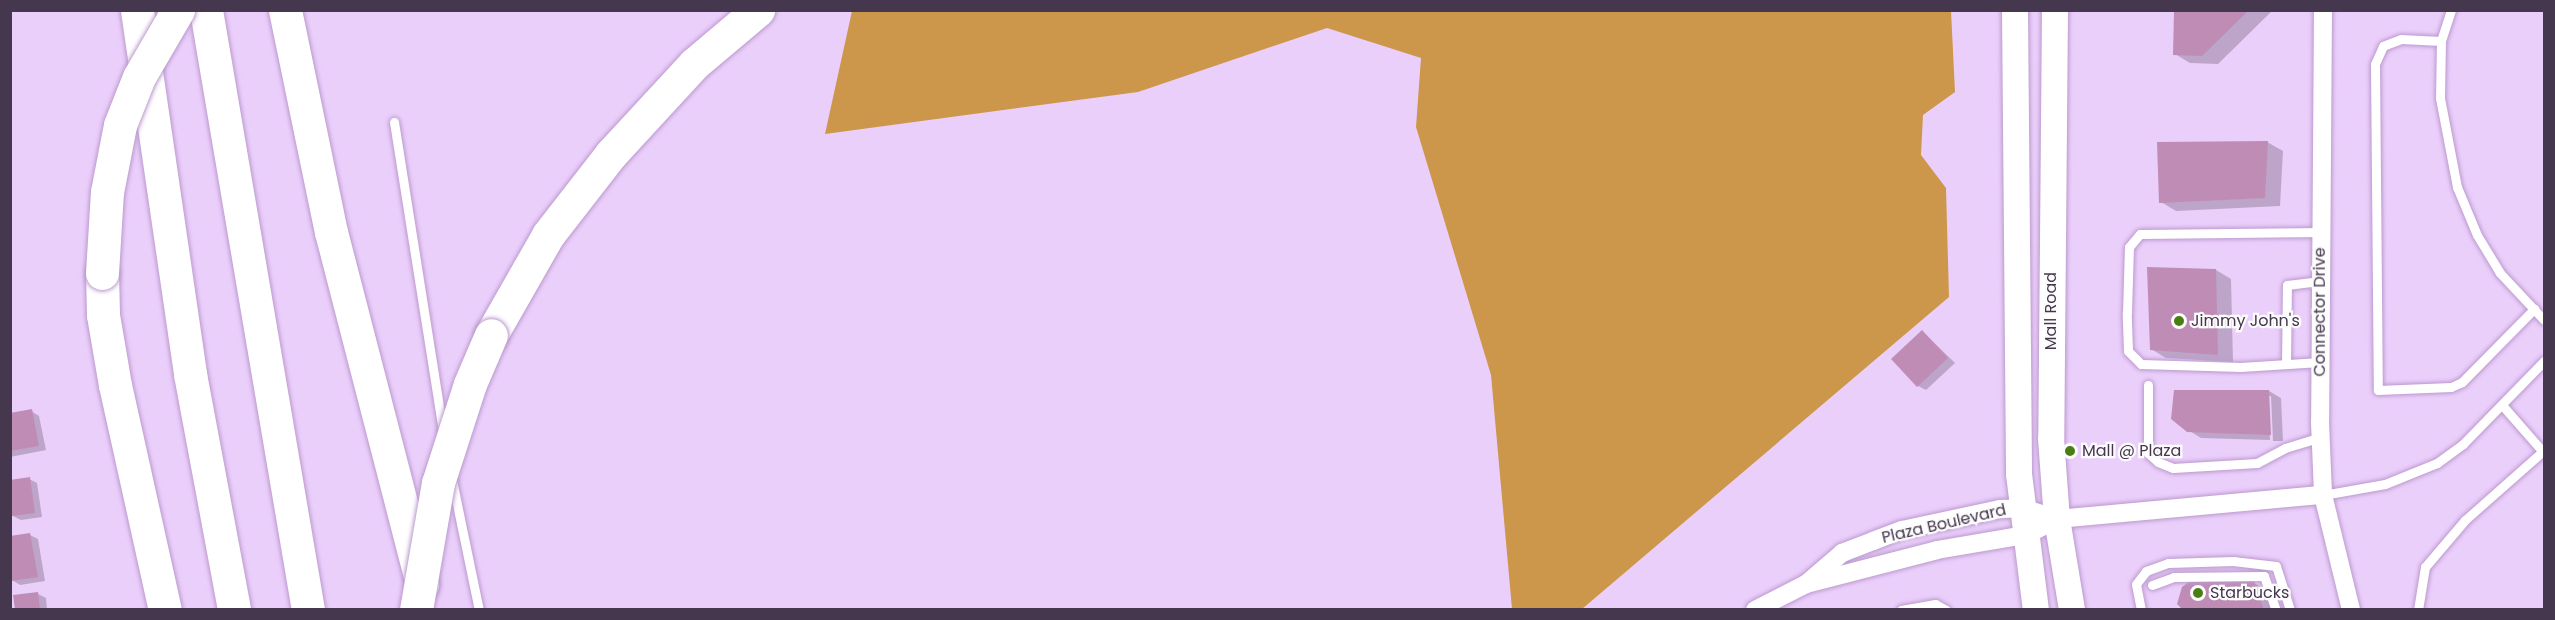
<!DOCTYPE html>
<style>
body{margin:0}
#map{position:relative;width:2555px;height:620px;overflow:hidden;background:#ebcffb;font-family:Poppins,sans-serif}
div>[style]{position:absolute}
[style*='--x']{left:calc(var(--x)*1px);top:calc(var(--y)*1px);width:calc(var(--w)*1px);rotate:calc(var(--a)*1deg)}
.forest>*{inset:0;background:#cc964b}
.shadow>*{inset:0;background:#0003}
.building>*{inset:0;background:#bf8cb5}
.roads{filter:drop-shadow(0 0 2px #bb9ace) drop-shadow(0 0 2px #bb9ace)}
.service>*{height:9px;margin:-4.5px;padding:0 4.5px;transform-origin:4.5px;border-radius:4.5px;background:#fff}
.minor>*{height:18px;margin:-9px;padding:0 9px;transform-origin:9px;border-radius:9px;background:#fff}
.secondary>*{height:26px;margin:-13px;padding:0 13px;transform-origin:13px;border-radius:13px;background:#fff}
.motorway>*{height:33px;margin:-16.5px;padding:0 16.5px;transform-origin:16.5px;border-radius:16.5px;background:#fff}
.bridges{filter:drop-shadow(0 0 2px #bb9ace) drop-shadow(0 0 2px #bb9ace)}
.motorway-bridge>*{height:33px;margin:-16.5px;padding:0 16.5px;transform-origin:16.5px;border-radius:16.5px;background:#fff}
.dots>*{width:16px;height:16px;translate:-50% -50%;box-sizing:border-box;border:3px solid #fcfcfc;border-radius:50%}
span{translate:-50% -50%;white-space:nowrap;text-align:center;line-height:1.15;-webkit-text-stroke:4.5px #fcfcfc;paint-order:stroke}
.street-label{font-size:16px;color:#45374d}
.poi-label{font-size:16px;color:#45374d}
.left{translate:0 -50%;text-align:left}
.frame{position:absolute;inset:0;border:12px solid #45374d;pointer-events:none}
</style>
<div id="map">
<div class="forest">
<i style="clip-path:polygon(852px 11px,1951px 11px,1955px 92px,1923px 115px,1921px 155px,1946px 188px,1949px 297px,1582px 609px,1512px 609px,1491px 375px,1416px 127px,1421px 58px,1327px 28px,1138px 92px,825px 134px)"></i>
</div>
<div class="shadow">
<i style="clip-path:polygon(2175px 10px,2273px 10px,2218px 64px,2190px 63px,2175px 54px)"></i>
<i style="clip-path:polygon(2267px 142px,2283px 151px,2280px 206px,2176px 211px,2161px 202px)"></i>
<i style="clip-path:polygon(2149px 269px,2216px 270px,2231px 279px,2233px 362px,2166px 358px,2151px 349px)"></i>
<i style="clip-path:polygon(1923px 332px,1955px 363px,1926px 390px,1918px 386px)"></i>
<i style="clip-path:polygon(2269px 391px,2281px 398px,2283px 441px,2273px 441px,2271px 396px,2268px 396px,2270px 440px,2201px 438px,2188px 430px)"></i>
<i style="clip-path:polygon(31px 411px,39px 416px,46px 450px,10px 457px,10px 415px)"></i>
<i style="clip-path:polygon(29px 479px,37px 483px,42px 517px,21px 520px,13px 516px,10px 481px)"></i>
<i style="clip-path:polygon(30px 535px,38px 539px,45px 581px,20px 585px,12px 580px,10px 538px)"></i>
<i style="clip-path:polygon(2253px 582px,2265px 589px,2273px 610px,2186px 610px)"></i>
<i style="clip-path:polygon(38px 594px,46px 598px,47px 610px,17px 610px)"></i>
</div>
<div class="building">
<i style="clip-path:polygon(2174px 10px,2249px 10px,2202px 56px,2173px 55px)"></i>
<i style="clip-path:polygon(2268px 141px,2265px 198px,2159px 203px,2157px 142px)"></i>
<i style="clip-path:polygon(2147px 267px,2216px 269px,2218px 355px,2150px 350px)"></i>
<i style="clip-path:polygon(1922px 330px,1948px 358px,1917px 387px,1891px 359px)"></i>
<i style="clip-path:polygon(2174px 390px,2269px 390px,2271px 435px,2187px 432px,2171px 419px)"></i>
<i style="clip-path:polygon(32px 409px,39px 446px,10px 451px,10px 413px)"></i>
<i style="clip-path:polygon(30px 477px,35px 513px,12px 516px,10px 480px)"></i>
<i style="clip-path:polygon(30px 533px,38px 577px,11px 581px,10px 536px)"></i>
<i style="clip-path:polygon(2193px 579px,2254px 581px,2264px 610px,2183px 610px,2177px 604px,2182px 587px)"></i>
<i style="clip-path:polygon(38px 592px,40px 610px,15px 610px,13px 595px)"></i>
</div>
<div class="roads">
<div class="service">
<i style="--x:2451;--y:10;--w:33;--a:108"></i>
<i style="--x:2441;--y:41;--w:57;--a:91"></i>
<i style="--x:2440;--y:98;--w:91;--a:79.2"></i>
<i style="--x:2457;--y:187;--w:52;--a:67.4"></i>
<i style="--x:2477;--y:235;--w:44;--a:58.8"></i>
<i style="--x:2500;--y:273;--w:64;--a:46.9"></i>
<i style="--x:2441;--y:41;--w:40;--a:-177.1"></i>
<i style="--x:2401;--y:39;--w:19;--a:159"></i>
<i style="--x:2383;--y:46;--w:20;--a:114"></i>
<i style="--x:2375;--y:64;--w:326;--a:89.5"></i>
<i style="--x:2378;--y:390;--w:73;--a:-2.4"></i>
<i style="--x:2451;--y:387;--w:12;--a:-24"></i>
<i style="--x:2462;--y:382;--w:103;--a:-45.4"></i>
<i style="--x:394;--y:122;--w:313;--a:81"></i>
<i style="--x:2320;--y:362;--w:80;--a:176.4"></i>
<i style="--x:2240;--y:367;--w:99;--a:-178.3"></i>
<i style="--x:2141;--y:364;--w:18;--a:-135"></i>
<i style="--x:2128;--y:351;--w:38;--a:-92"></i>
<i style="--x:2127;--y:313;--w:66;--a:-88.3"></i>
<i style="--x:2129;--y:247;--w:17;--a:-50"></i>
<i style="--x:2140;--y:234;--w:181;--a:-0.6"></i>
<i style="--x:2286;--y:364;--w:79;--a:-89.3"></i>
<i style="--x:2287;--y:285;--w:34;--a:-7"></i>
<i style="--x:2148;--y:385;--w:68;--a:90"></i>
<i style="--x:2148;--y:453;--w:13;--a:42"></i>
<i style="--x:2158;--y:462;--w:16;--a:22"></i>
<i style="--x:2173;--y:468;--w:84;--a:-3.4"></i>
<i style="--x:2257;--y:463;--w:32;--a:-28"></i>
<i style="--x:2285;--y:448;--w:38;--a:-17"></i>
<i style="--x:2502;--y:405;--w:64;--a:48.8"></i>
<i style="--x:452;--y:480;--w:133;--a:78.3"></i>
<i style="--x:2323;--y:495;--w:63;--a:-10.1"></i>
<i style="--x:2385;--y:484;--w:56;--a:-22"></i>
<i style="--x:2437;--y:463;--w:32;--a:-36"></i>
<i style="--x:2463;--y:444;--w:116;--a:-45.7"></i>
<i style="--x:2152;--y:585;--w:23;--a:-20"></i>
<i style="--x:2174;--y:577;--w:90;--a:-0.6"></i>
<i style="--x:2264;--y:576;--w:36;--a:71"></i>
<i style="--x:1901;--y:610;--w:35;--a:-10"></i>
<i style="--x:1935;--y:604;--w:13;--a:29"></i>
<i style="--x:2141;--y:610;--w:26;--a:-101"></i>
<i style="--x:2136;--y:584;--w:16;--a:-52"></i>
<i style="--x:2146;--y:571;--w:23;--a:-20"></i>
<i style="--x:2168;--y:563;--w:65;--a:-1.8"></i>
<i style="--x:2233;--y:561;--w:43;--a:6.6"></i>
<i style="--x:2276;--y:566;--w:46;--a:72.3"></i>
<i style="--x:2418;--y:610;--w:44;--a:-80.8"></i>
<i style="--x:2425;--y:567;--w:62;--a:-49.6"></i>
<i style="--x:2465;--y:520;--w:104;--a:-41.5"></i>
</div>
<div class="minor">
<i style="--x:2323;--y:10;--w:412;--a:90.4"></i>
<i style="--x:2320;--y:422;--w:73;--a:87.6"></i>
<i style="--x:2323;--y:495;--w:118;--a:76.3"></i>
<i style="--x:1806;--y:584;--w:48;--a:-40.7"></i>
<i style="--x:1842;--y:553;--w:33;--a:-21"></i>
<i style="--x:1873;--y:541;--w:31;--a:-21"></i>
<i style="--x:1902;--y:530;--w:100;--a:-12.1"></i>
<i style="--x:2000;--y:509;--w:23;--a:-2"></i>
<i style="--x:2023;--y:508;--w:36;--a:18"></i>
<i style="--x:2057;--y:519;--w:267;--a:-5.2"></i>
<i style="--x:1755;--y:610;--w:57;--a:-27"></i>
<i style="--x:1806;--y:584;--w:135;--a:-14.5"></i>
<i style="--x:1937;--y:550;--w:90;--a:-9.6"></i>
<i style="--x:2026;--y:535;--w:35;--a:-27"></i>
</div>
<div class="secondary">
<i style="--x:2015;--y:10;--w:464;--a:89.5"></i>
<i style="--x:2019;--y:474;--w:137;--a:82.9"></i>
<i style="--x:2055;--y:10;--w:428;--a:90.5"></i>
<i style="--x:2051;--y:438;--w:81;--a:85.8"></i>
<i style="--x:2057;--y:519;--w:92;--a:80.6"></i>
</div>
<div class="motorway">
<i style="--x:137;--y:10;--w:368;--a:81.7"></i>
<i style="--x:190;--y:374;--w:240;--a:79.4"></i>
<i style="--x:206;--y:10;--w:609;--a:80.35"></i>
<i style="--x:285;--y:10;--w:227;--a:78.3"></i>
<i style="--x:331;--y:232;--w:364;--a:75.5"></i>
<i style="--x:102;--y:273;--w:42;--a:88.6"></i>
<i style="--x:103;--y:315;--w:71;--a:80.3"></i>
<i style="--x:115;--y:385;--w:230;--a:77.5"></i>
<i style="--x:491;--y:335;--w:115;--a:-60.3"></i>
<i style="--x:548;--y:235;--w:103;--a:-52.1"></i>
<i style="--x:611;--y:154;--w:122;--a:-47.3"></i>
<i style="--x:694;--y:64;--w:84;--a:-40.2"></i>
</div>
</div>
<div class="bridges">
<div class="motorway-bridge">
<i style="--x:102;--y:273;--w:81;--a:-86.5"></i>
<i style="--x:107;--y:192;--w:68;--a:-79"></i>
<i style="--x:120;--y:125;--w:52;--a:-68.4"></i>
<i style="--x:139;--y:77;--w:78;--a:-59.8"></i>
<i style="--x:416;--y:610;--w:129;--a:-80.2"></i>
<i style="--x:438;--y:483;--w:104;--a:-72.1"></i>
<i style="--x:470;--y:384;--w:53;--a:-66.8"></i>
</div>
</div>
<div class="dots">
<i style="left:2179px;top:321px;background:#497e13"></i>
<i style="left:2070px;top:451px;background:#497e13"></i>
<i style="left:2198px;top:593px;background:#497e13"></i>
</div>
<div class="street-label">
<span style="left:2051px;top:311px;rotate:-90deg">Mall Road</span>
<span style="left:2320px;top:312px;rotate:-90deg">Connector Drive</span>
<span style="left:1944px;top:524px;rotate:-13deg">Plaza Boulevard</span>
</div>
<div class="poi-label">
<span class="left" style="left:2191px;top:321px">Jimmy John's</span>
<span class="left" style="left:2082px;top:451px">Mall @ Plaza</span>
<span class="left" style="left:2210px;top:593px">Starbucks</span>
</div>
<div class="frame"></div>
</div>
